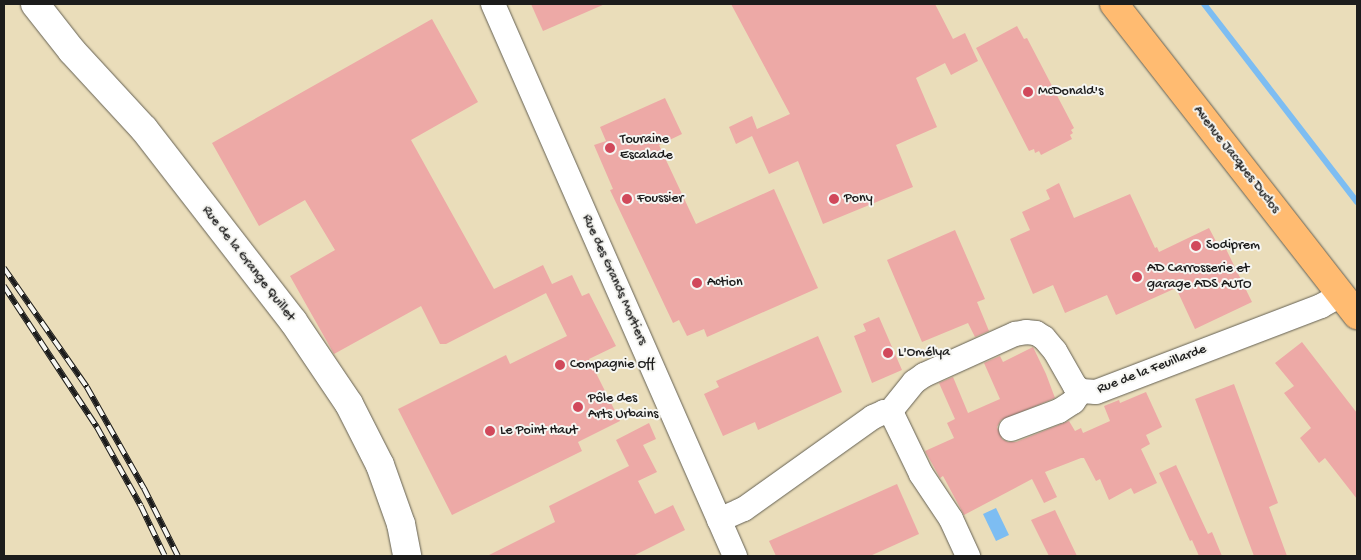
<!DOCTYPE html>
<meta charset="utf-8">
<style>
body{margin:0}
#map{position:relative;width:1361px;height:560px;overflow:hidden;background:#eaddba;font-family:"Gochi Hand",sans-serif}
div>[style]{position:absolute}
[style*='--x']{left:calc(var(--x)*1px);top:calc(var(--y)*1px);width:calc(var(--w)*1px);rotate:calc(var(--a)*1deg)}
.water>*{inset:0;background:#7dbdf2}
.stream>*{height:6px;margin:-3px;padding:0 3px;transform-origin:3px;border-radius:3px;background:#7dbdf2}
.building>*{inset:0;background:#eda9a6}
.roads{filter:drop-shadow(0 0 1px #646053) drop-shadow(0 0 1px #646053)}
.minor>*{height:24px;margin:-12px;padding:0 12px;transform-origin:12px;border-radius:12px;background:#fff}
.tertiary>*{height:28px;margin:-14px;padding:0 14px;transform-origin:14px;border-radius:14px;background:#fff}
.primary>*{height:28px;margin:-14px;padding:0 14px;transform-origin:14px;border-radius:14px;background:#ffbb71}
.rail>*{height:5.5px;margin-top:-2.75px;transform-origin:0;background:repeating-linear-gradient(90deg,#f6f6f2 0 11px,#1c1c1c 0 22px);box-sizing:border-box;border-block:1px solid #1c1c1c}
.dots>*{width:14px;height:14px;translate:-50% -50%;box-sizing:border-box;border:2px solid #f6f6f2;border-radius:50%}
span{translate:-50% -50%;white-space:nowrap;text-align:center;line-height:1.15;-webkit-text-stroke:4px #f6f6f2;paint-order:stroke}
.poi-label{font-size:14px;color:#1c1c1c}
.left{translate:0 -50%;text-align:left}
.street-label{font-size:14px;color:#1c1c1c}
.frame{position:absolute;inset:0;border:5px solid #1c1c1c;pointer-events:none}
</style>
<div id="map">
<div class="water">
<i style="clip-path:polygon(996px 508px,1009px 535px,996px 541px,983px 514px)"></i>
</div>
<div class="stream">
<i style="--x:1204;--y:4;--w:250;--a:52.3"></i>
</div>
<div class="building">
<i style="clip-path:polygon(531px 4px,605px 4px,543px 31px)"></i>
<i style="clip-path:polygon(731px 4px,935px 4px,953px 39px,965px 33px,978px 61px,951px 75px,945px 63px,916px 78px,937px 127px,896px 145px,913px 187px,823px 224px,798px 161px,769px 174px,752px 136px,736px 144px,729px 127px,752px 116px,757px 129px,790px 114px)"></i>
<i style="clip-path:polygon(432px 19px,478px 102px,411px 140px,494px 289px,543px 265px,552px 284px,572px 275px,582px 296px,589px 293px,616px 346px,589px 359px,620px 421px,578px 442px,582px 451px,452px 515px,398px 409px,506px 355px,510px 364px,567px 336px,546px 293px,446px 344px,440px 344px,421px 306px,334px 354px,290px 276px,335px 250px,305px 200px,259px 226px,212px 143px)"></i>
<i style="clip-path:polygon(1017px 26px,1024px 39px,1027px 38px,1074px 128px,1071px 130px,1073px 133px,1070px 135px,1072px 139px,1041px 155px,1039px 151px,1035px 153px,1034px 149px,1029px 151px,976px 48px)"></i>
<i style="clip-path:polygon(665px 98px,682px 134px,659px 145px,696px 224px,774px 189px,818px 288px,707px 337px,704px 329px,687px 336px,679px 320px,673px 323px,610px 190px,613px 189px,594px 145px,606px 141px,600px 127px)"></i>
<i style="clip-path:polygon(1059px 183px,1074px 218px,1130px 194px,1155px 248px,1157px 247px,1159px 252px,1209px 228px,1221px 251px,1226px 249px,1252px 302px,1195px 329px,1176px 288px,1116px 315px,1107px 295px,1065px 313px,1053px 285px,1033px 294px,1010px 239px,1030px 230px,1022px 212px,1050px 199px,1046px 190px)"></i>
<i style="clip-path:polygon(955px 230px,985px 299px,977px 302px,989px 331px,975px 337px,968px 323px,922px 342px,887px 260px)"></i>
<i style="clip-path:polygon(879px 317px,902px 370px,872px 383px,854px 336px,866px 331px,863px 324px)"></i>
<i style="clip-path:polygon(818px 336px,842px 392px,758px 430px,755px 422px,723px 436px,704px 394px,719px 387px,716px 381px)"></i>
<i style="clip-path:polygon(1302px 342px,1357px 413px,1357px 499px,1325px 458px,1319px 463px,1300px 438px,1311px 428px,1284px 393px,1294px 386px,1275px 363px)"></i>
<i style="clip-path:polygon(1033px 347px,1046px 374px,1055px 398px,1001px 420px,997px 427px,1002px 439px,1008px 442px,1016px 442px,1069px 421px,1075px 431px,1081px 428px,1083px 433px,1110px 421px,1104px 406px,1119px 400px,1120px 403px,1146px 392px,1162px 427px,1146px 435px,1150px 444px,1141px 449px,1157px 483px,1134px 494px,1131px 488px,1109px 500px,1100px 479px,1096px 481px,1084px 458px,1081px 458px,1045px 472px,1057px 497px,1044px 503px,1032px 479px,964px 515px,943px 476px,940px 478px,925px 451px,954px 438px,947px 423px,955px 419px,939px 383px,953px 377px,968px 413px,1000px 399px,984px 363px,1000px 356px,1003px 362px)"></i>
<i style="clip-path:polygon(1234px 384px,1278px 503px,1269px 507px,1287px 556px,1254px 556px,1195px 399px)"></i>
<i style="clip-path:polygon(649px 423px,656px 439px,643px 445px,657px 472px,638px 481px,655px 514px,673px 505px,685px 530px,633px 556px,487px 556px,555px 522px,549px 506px,629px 466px,616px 440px)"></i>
<i style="clip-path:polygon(1176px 465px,1208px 534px,1212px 532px,1222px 556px,1199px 556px,1192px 540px,1190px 541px,1159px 473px)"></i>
<i style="clip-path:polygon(897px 484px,919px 534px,870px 556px,776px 556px,769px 541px)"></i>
<i style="clip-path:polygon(1055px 510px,1077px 556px,1049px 556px,1031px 520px)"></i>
</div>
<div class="roads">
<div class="minor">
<i style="--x:493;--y:4;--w:603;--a:66.33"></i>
<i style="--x:889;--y:413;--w:40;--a:-51"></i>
<i style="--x:914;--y:382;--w:12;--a:-35"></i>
<i style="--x:924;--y:375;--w:100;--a:-24.3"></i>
<i style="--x:1015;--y:334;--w:11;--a:-10"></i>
<i style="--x:1026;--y:332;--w:10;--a:6"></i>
<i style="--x:1036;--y:333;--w:9;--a:32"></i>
<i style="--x:1044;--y:338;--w:17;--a:50"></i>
<i style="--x:1055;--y:351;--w:40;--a:60.3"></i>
<i style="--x:1075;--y:386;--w:8;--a:40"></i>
<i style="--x:1081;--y:391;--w:15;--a:4"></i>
<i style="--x:1096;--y:392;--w:241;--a:-20.9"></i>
<i style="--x:1321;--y:306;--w:23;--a:-29"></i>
<i style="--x:1011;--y:429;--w:51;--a:-20.6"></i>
<i style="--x:1059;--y:411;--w:17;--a:-33"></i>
<i style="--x:1073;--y:402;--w:14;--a:-54"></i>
<i style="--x:719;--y:520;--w:27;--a:-24"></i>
<i style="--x:744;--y:509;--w:158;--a:-35.5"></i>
<i style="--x:873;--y:417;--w:12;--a:-24"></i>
<i style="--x:884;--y:412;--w:10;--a:24"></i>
<i style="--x:893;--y:416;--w:64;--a:64.2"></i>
<i style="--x:921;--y:474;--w:54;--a:56.3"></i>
<i style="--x:951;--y:519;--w:41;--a:65.3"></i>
</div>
<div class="tertiary">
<i style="--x:35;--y:4;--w:60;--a:51.8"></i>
<i style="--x:72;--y:51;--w:106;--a:47.3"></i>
<i style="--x:144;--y:129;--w:243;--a:52.2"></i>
<i style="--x:293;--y:321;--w:100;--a:56"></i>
<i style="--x:349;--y:404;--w:68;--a:63.1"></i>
<i style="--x:380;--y:465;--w:63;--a:70.4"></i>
<i style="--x:401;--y:524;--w:33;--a:79"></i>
</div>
<div class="primary">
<i style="--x:1114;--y:4;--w:395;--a:52"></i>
</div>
</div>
<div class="rail">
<i style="--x:4;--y:268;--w:145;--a:55.1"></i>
<i style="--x:87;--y:387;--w:116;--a:60.6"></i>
<i style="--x:144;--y:488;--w:76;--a:63.4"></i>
<i style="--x:4;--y:286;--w:169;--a:56.6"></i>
<i style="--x:97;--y:427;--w:90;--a:60.9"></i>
<i style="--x:141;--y:506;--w:55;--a:64.4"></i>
</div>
<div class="dots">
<i style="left:1028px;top:92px;background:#d1495b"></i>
<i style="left:610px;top:148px;background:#d1495b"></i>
<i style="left:627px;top:199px;background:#d1495b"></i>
<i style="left:834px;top:199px;background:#d1495b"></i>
<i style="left:1196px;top:246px;background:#d1495b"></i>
<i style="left:1137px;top:277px;background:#d1495b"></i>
<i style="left:697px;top:283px;background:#d1495b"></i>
<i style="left:888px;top:353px;background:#d1495b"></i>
<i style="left:560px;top:365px;background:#d1495b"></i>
<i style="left:578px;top:407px;background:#d1495b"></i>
<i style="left:490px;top:431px;background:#d1495b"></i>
</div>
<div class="poi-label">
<span class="left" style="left:1038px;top:92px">McDonald's</span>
<span class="left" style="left:620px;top:148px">Touraine<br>Escalade</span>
<span class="left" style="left:637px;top:199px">Foussier</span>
<span class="left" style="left:844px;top:199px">Pony</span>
<span class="left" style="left:1206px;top:246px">Sodiprem</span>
<span class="left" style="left:1147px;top:277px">AD Carrosserie et<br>garage ADS AUTO</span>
<span class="left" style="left:707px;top:283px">Action</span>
<span class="left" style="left:898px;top:353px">L'Omélya</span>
<span class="left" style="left:570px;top:365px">Compagnie Off</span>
<span class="left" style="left:588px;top:407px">Pôle des<br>Arts Urbains</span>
<span class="left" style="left:500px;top:431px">Le Point Haut</span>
</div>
<div class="street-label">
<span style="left:1236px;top:160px;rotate:52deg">Avenue Jacques Duclos</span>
<span style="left:248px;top:264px;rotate:52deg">Rue de la Grange Quillet</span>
<span style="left:614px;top:280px;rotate:66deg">Rue des Grands Mortiers</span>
<span style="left:1152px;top:370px;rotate:-21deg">Rue de la Feuillarde</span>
</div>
<div class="frame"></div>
</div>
